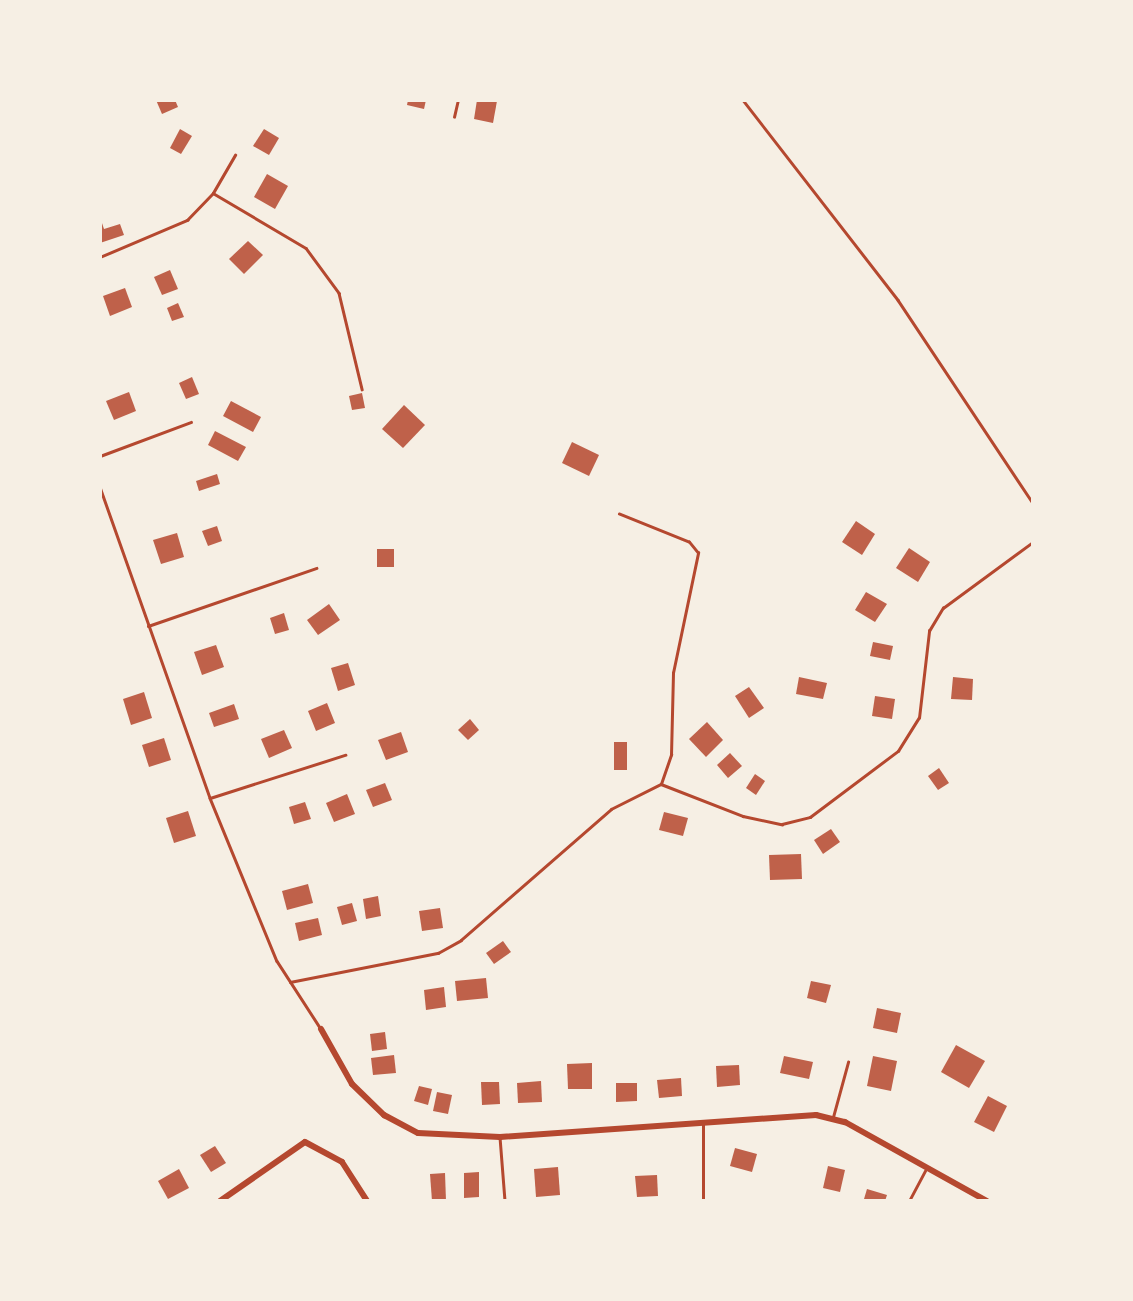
<!DOCTYPE html>
<style>
body{margin:0}
#map{position:relative;width:1133px;height:1301px;overflow:hidden;background:#f6efe4;font-family:"DejaVu Sans",sans-serif}
div>[style]{position:absolute}
[style*='--x']{left:calc(var(--x)*1px);top:calc(var(--y)*1px);width:calc(var(--w)*1px);rotate:calc(var(--a)*1deg)}
.building>*{inset:0;background:#bf614a}
.service>*{height:2.5px;margin:-1.25px;padding:0 1.25px;transform-origin:1.25px;border-radius:1.25px;background:#b5482f}
.minor>*{height:6px;margin:-3px;padding:0 3px;transform-origin:3px;border-radius:3px;background:#b5482f}
span{translate:-50% -50%;white-space:nowrap;text-align:center;line-height:1.15;-webkit-text-stroke:5px #f6efe4;paint-order:stroke}
.frame{position:absolute;inset:0;border:102px solid #f6efe4;pointer-events:none}
</style>
<div id="map">
<div class="building">
<i style="clip-path:polygon(156px 100px,175px 100px,178px 107px,162px 114px)"></i>
<i style="clip-path:polygon(408px 100px,426px 100px,424px 109px,407px 105px)"></i>
<i style="clip-path:polygon(477px 100px,497px 101px,493px 123px,474px 119px)"></i>
<i style="clip-path:polygon(180px 129px,192px 136px,181px 154px,170px 148px)"></i>
<i style="clip-path:polygon(264px 129px,279px 138px,269px 155px,253px 146px)"></i>
<i style="clip-path:polygon(267px 174px,288px 186px,275px 209px,254px 197px)"></i>
<i style="clip-path:polygon(100px 217px,104px 229px,120px 224px,124px 235px,100px 243px)"></i>
<i style="clip-path:polygon(248px 241px,263px 255px,244px 274px,229px 259px)"></i>
<i style="clip-path:polygon(170px 270px,178px 289px,162px 295px,154px 277px)"></i>
<i style="clip-path:polygon(125px 288px,132px 307px,110px 316px,103px 296px)"></i>
<i style="clip-path:polygon(178px 303px,184px 317px,172px 321px,167px 308px)"></i>
<i style="clip-path:polygon(192px 377px,199px 394px,186px 399px,179px 383px)"></i>
<i style="clip-path:polygon(129px 392px,136px 411px,114px 420px,106px 401px)"></i>
<i style="clip-path:polygon(362px 393px,365px 408px,352px 410px,349px 396px)"></i>
<i style="clip-path:polygon(231px 401px,261px 417px,253px 432px,223px 416px)"></i>
<i style="clip-path:polygon(404px 405px,425px 425px,403px 448px,382px 429px)"></i>
<i style="clip-path:polygon(215px 431px,246px 447px,238px 461px,208px 445px)"></i>
<i style="clip-path:polygon(572px 442px,599px 455px,589px 476px,562px 463px)"></i>
<i style="clip-path:polygon(217px 474px,220px 484px,199px 491px,196px 481px)"></i>
<i style="clip-path:polygon(856px 521px,875px 534px,862px 555px,842px 542px)"></i>
<i style="clip-path:polygon(217px 526px,222px 541px,208px 546px,202px 531px)"></i>
<i style="clip-path:polygon(177px 533px,184px 557px,161px 564px,153px 540px)"></i>
<i style="clip-path:polygon(909px 548px,930px 562px,918px 582px,896px 568px)"></i>
<i style="clip-path:polygon(377px 549px,394px 549px,394px 567px,377px 567px)"></i>
<i style="clip-path:polygon(866px 592px,887px 604px,875px 622px,855px 610px)"></i>
<i style="clip-path:polygon(329px 604px,340px 620px,318px 635px,307px 620px)"></i>
<i style="clip-path:polygon(284px 613px,289px 630px,275px 634px,270px 618px)"></i>
<i style="clip-path:polygon(873px 642px,893px 646px,890px 660px,870px 656px)"></i>
<i style="clip-path:polygon(216px 645px,224px 667px,202px 675px,194px 652px)"></i>
<i style="clip-path:polygon(348px 663px,355px 685px,338px 691px,331px 668px)"></i>
<i style="clip-path:polygon(799px 677px,827px 683px,823px 699px,796px 694px)"></i>
<i style="clip-path:polygon(953px 677px,973px 679px,972px 700px,951px 699px)"></i>
<i style="clip-path:polygon(749px 687px,764px 708px,749px 718px,735px 696px)"></i>
<i style="clip-path:polygon(144px 692px,152px 718px,131px 725px,123px 699px)"></i>
<i style="clip-path:polygon(875px 696px,895px 699px,892px 719px,872px 716px)"></i>
<i style="clip-path:polygon(327px 703px,335px 723px,316px 731px,308px 711px)"></i>
<i style="clip-path:polygon(234px 704px,239px 719px,214px 727px,209px 713px)"></i>
<i style="clip-path:polygon(470px 719px,479px 730px,468px 740px,458px 730px)"></i>
<i style="clip-path:polygon(707px 722px,723px 740px,706px 757px,689px 739px)"></i>
<i style="clip-path:polygon(284px 730px,292px 748px,269px 758px,261px 739px)"></i>
<i style="clip-path:polygon(401px 732px,408px 752px,386px 760px,378px 740px)"></i>
<i style="clip-path:polygon(164px 738px,171px 760px,149px 767px,142px 745px)"></i>
<i style="clip-path:polygon(614px 742px,627px 742px,627px 770px,614px 770px)"></i>
<i style="clip-path:polygon(730px 753px,742px 766px,728px 778px,717px 765px)"></i>
<i style="clip-path:polygon(939px 768px,949px 783px,938px 790px,928px 776px)"></i>
<i style="clip-path:polygon(755px 774px,765px 781px,756px 795px,746px 788px)"></i>
<i style="clip-path:polygon(385px 783px,392px 800px,373px 807px,366px 790px)"></i>
<i style="clip-path:polygon(347px 794px,355px 814px,334px 822px,326px 803px)"></i>
<i style="clip-path:polygon(305px 802px,311px 819px,294px 824px,289px 807px)"></i>
<i style="clip-path:polygon(188px 811px,196px 836px,174px 843px,166px 818px)"></i>
<i style="clip-path:polygon(664px 812px,688px 818px,683px 836px,659px 830px)"></i>
<i style="clip-path:polygon(831px 829px,840px 842px,823px 854px,814px 840px)"></i>
<i style="clip-path:polygon(801px 854px,802px 879px,770px 880px,769px 855px)"></i>
<i style="clip-path:polygon(308px 884px,313px 903px,287px 910px,282px 891px)"></i>
<i style="clip-path:polygon(378px 896px,381px 916px,366px 919px,363px 899px)"></i>
<i style="clip-path:polygon(352px 903px,357px 921px,342px 925px,337px 907px)"></i>
<i style="clip-path:polygon(440px 908px,443px 928px,422px 931px,419px 911px)"></i>
<i style="clip-path:polygon(318px 918px,322px 935px,299px 941px,295px 923px)"></i>
<i style="clip-path:polygon(503px 941px,511px 952px,494px 964px,486px 953px)"></i>
<i style="clip-path:polygon(486px 978px,488px 998px,457px 1001px,455px 981px)"></i>
<i style="clip-path:polygon(811px 981px,831px 985px,826px 1003px,807px 998px)"></i>
<i style="clip-path:polygon(444px 987px,446px 1007px,426px 1010px,424px 990px)"></i>
<i style="clip-path:polygon(877px 1008px,901px 1013px,897px 1033px,873px 1028px)"></i>
<i style="clip-path:polygon(385px 1032px,387px 1049px,372px 1051px,370px 1034px)"></i>
<i style="clip-path:polygon(956px 1045px,985px 1061px,969px 1088px,941px 1072px)"></i>
<i style="clip-path:polygon(394px 1055px,396px 1073px,373px 1075px,371px 1058px)"></i>
<i style="clip-path:polygon(784px 1056px,813px 1062px,809px 1079px,780px 1073px)"></i>
<i style="clip-path:polygon(873px 1056px,897px 1061px,891px 1091px,867px 1086px)"></i>
<i style="clip-path:polygon(592px 1063px,592px 1089px,568px 1089px,567px 1064px)"></i>
<i style="clip-path:polygon(739px 1065px,740px 1085px,717px 1087px,716px 1066px)"></i>
<i style="clip-path:polygon(681px 1078px,682px 1096px,659px 1098px,657px 1080px)"></i>
<i style="clip-path:polygon(541px 1081px,542px 1102px,518px 1103px,517px 1083px)"></i>
<i style="clip-path:polygon(481px 1082px,499px 1082px,500px 1104px,482px 1105px)"></i>
<i style="clip-path:polygon(616px 1083px,637px 1083px,637px 1101px,616px 1102px)"></i>
<i style="clip-path:polygon(419px 1086px,432px 1089px,428px 1105px,414px 1101px)"></i>
<i style="clip-path:polygon(437px 1092px,452px 1095px,448px 1114px,433px 1111px)"></i>
<i style="clip-path:polygon(988px 1096px,1007px 1106px,994px 1132px,974px 1122px)"></i>
<i style="clip-path:polygon(215px 1146px,226px 1163px,211px 1172px,200px 1155px)"></i>
<i style="clip-path:polygon(735px 1148px,757px 1154px,752px 1172px,730px 1166px)"></i>
<i style="clip-path:polygon(828px 1166px,845px 1170px,840px 1192px,823px 1188px)"></i>
<i style="clip-path:polygon(558px 1167px,560px 1195px,536px 1197px,534px 1169px)"></i>
<i style="clip-path:polygon(179px 1169px,189px 1188px,168px 1199px,158px 1181px)"></i>
<i style="clip-path:polygon(479px 1172px,479px 1197px,464px 1198px,464px 1173px)"></i>
<i style="clip-path:polygon(445px 1173px,446px 1201px,432px 1201px,430px 1174px)"></i>
<i style="clip-path:polygon(657px 1175px,658px 1196px,637px 1197px,635px 1176px)"></i>
<i style="clip-path:polygon(867px 1189px,887px 1195px,885px 1201px,864px 1199px)"></i>
</div>
<div class="service">
<i style="--x:743;--y:100;--w:253;--a:52.2"></i>
<i style="--x:898;--y:300;--w:244;--a:56.4"></i>
<i style="--x:454;--y:117;--w:17;--a:-77"></i>
<i style="--x:213;--y:193;--w:108;--a:30.6"></i>
<i style="--x:306;--y:248;--w:56;--a:53.7"></i>
<i style="--x:339;--y:293;--w:99;--a:76.5"></i>
<i style="--x:100;--y:257;--w:95;--a:-23"></i>
<i style="--x:187;--y:220;--w:37;--a:-46"></i>
<i style="--x:213;--y:193;--w:44;--a:-59.9"></i>
<i style="--x:100;--y:456;--w:97;--a:-20.5"></i>
<i style="--x:100;--y:487;--w:330;--a:70.5"></i>
<i style="--x:210;--y:798;--w:176;--a:67.7"></i>
<i style="--x:277;--y:961;--w:81;--a:57.1"></i>
<i style="--x:148;--y:626;--w:178;--a:-19"></i>
<i style="--x:661;--y:784;--w:88;--a:21.3"></i>
<i style="--x:743;--y:816;--w:40;--a:12"></i>
<i style="--x:782;--y:824;--w:29;--a:-14"></i>
<i style="--x:810;--y:817;--w:110;--a:-36.9"></i>
<i style="--x:898;--y:751;--w:39;--a:-58"></i>
<i style="--x:919;--y:718;--w:88;--a:-83.4"></i>
<i style="--x:929;--y:631;--w:27;--a:-59"></i>
<i style="--x:943;--y:608;--w:112;--a:-36.3"></i>
<i style="--x:210;--y:798;--w:142;--a:-17.7"></i>
<i style="--x:290;--y:982;--w:151;--a:-11.1"></i>
<i style="--x:438;--y:953;--w:26;--a:-29"></i>
<i style="--x:461;--y:940;--w:199;--a:-41.1"></i>
<i style="--x:611;--y:809;--w:56;--a:-26.6"></i>
<i style="--x:661;--y:784;--w:31;--a:-71"></i>
<i style="--x:671;--y:755;--w:82;--a:-88.6"></i>
<i style="--x:673;--y:673;--w:123;--a:-78.2"></i>
<i style="--x:698;--y:553;--w:14;--a:-129"></i>
<i style="--x:689;--y:542;--w:75;--a:-158.2"></i>
<i style="--x:833;--y:1117;--w:57;--a:-74.7"></i>
<i style="--x:500;--y:1137;--w:64;--a:85.5"></i>
<i style="--x:703;--y:1201;--w:77;--a:-90"></i>
<i style="--x:909;--y:1201;--w:34;--a:-62"></i>
</div>
<div class="minor">
<i style="--x:321;--y:1029;--w:63;--a:60.6"></i>
<i style="--x:352;--y:1084;--w:45;--a:44.1"></i>
<i style="--x:384;--y:1115;--w:38;--a:28"></i>
<i style="--x:418;--y:1133;--w:82;--a:2.8"></i>
<i style="--x:500;--y:1137;--w:317;--a:-4"></i>
<i style="--x:816;--y:1115;--w:30;--a:14"></i>
<i style="--x:845;--y:1122;--w:162;--a:29.1"></i>
<i style="--x:220;--y:1201;--w:103;--a:-34.8"></i>
<i style="--x:305;--y:1142;--w:42;--a:28.4"></i>
<i style="--x:342;--y:1162;--w:46;--a:57.3"></i>
</div>
<div class="frame"></div>
</div>
